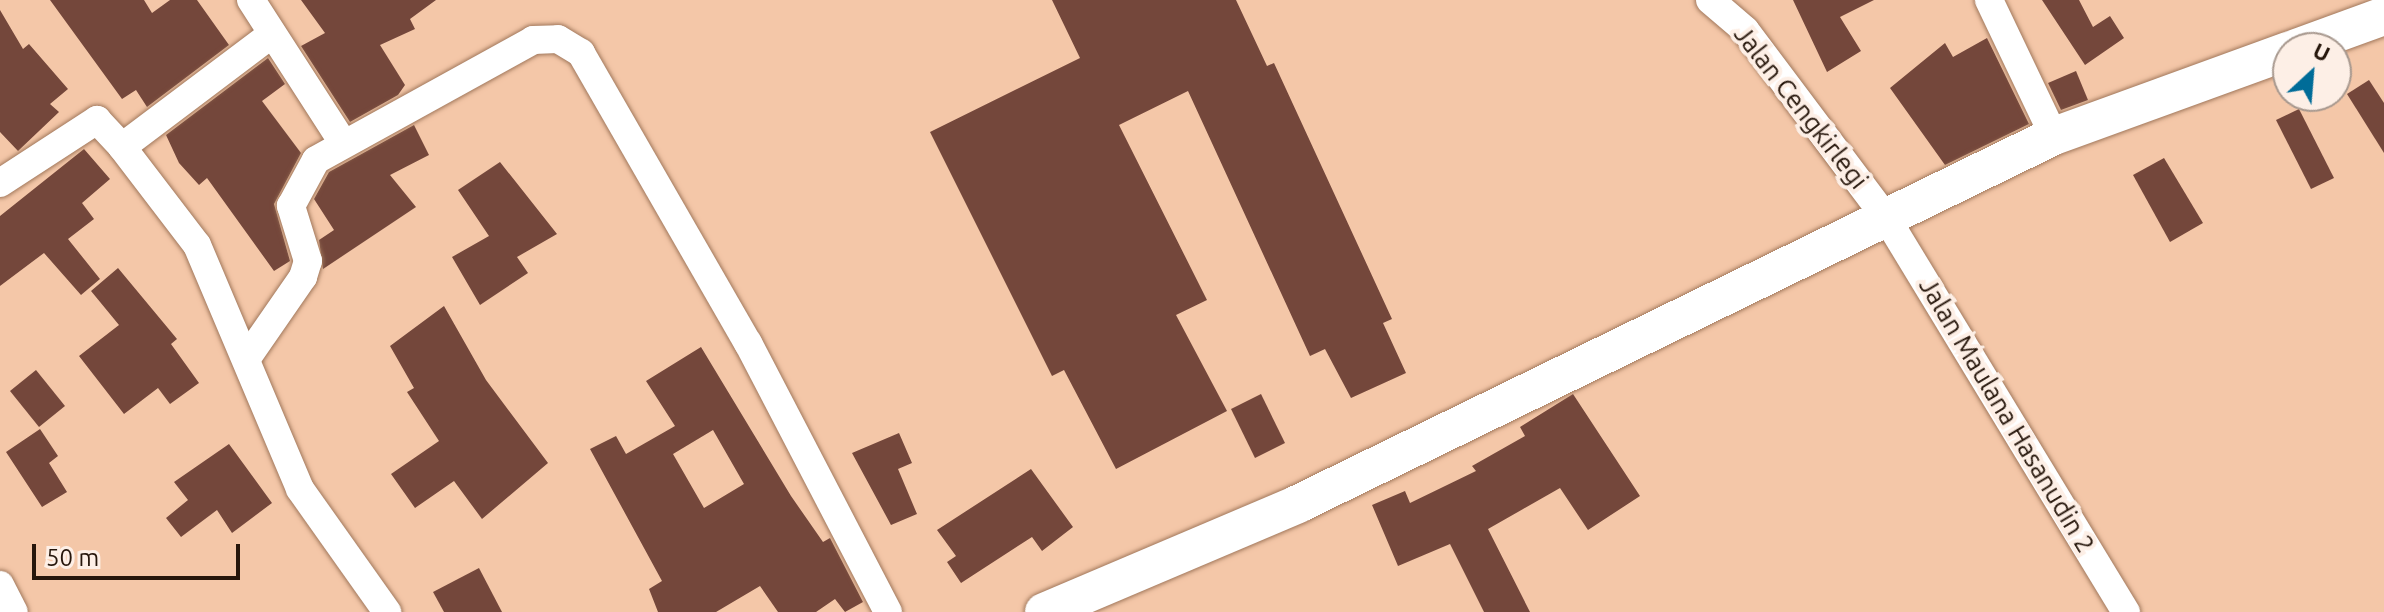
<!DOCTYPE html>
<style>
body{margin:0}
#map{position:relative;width:2384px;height:612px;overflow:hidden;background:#f4c7a8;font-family:Ubuntu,sans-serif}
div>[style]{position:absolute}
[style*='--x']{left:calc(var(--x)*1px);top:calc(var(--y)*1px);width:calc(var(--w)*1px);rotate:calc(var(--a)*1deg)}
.building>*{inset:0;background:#74473b}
.roads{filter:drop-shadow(0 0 2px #a1785c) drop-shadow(0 0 2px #a1785c)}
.street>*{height:28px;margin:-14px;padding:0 14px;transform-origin:14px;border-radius:14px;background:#fff}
.secondary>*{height:38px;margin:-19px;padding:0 19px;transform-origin:19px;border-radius:19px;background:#fff}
span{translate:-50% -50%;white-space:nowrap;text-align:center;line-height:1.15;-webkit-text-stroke:8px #fdefe6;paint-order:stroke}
.street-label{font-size:26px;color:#26160b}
.north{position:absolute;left:2272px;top:32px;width:80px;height:80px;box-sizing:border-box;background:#fdefe6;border:2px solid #a7988e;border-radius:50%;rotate:26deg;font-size:22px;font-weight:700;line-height:32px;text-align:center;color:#26160b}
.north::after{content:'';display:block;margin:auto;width:28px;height:36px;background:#006c98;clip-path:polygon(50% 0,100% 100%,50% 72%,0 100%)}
.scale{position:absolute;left:32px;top:544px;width:208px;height:36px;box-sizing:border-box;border:4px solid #26160b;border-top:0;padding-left:10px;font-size:24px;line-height:28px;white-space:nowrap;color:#26160b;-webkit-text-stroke:6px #fdefe6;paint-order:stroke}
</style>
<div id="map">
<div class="building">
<i style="clip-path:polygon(50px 0,144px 0,152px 13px,170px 0,197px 0,229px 45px,147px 107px,136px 90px,122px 99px)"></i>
<i style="clip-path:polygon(301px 0,436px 0,410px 19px,415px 29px,380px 45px,405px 85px,398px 95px,350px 122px,301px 46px,325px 33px)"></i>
<i style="clip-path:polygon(1052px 0,1236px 0,1267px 66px,1274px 63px,1392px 319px,1383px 323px,1406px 373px,1351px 398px,1325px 349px,1310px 356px,1188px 91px,1119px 125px,1207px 300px,1176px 315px,1227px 411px,1116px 469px,1064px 370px,1052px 376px,930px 132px,1080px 58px)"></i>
<i style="clip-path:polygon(1793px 0,1874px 0,1840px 17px,1861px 51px,1827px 72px)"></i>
<i style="clip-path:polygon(2042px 0,2079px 0,2093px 27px,2110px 16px,2124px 38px,2085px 65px)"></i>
<i style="clip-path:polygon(0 10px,23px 49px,29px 44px,68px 89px,50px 104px,59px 112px,18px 151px,0 132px)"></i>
<i style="clip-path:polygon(1987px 38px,2029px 124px,1945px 165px,1890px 88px,1945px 43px,1953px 57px)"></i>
<i style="clip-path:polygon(268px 58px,285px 84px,262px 101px,301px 153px,274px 204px,290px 261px,274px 271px,207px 178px,199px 185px,179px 163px,166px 135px)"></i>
<i style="clip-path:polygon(2076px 71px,2088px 100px,2061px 110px,2048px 83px)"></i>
<i style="clip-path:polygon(2369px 80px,2384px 103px,2384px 153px,2347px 94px)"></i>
<i style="clip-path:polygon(2299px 109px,2334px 178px,2311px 189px,2276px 120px)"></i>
<i style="clip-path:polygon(414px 125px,429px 155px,390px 175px,416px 207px,323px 269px,319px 240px,334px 230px,314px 199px,329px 172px)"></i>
<i style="clip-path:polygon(84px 149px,110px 179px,82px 203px,94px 219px,68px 239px,100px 279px,81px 295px,44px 253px,0 286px,0 216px)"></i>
<i style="clip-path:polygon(2164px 158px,2203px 223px,2170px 242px,2133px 175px)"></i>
<i style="clip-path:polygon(500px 162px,557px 234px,517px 257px,528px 273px,480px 305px,452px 257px,489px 236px,458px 190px)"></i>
<i style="clip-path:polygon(118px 268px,177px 339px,171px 344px,199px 383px,170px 404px,158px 388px,124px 414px,79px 356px,119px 325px,91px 291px)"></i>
<i style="clip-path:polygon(444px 306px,486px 380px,548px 463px,482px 519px,454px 481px,415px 508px,391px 474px,439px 441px,407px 392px,414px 388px,390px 346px)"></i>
<i style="clip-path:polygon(evenodd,701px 347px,791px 496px,823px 542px,830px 538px,863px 602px,845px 612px,835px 599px,816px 612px,778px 612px,760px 586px,716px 612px,658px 612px,649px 589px,662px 581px,590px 449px,616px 436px,626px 454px,675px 426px,646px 381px,701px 347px,713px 430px,744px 484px,704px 508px,673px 454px,713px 430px)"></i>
<i style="clip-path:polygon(36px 370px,65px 406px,39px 427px,10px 391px)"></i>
<i style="clip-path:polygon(1261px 394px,1285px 443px,1255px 458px,1231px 409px)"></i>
<i style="clip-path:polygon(1573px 394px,1640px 496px,1588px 530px,1560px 488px,1488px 529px,1530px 612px,1484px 612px,1450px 544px,1398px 566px,1372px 505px,1405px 491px,1410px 503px,1476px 471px,1472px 466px,1525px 436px,1520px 427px)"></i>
<i style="clip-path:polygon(40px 429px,58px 456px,49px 463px,67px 492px,42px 507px,6px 452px)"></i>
<i style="clip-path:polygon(899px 433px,912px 463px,898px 469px,917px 514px,891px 525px,852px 453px)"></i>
<i style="clip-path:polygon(229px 444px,272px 503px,232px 533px,217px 510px,181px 537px,166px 518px,188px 500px,174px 482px)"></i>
<i style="clip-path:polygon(1031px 469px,1073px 527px,1042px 551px,1032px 537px,961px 583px,947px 562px,956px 556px,937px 530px)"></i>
<i style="clip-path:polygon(479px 568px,502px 612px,444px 612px,433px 592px)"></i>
</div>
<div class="roads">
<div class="street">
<i style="--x:251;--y:0;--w:170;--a:57.2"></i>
<i style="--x:1710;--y:0;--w:46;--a:40.6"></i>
<i style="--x:1745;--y:30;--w:236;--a:53.1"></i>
<i style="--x:1887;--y:219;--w:460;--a:58.7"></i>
<i style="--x:1989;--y:0;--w:151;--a:64.5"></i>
<i style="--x:122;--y:147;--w:188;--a:-37"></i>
<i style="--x:0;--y:183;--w:116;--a:-33"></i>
<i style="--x:97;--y:120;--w:37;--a:47"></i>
<i style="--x:122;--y:147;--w:123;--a:52.6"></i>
<i style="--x:197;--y:245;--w:265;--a:67.1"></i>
<i style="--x:300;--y:489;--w:151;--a:54.7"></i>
<i style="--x:249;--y:355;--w:95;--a:-55.3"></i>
<i style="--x:303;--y:277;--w:17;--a:-73"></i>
<i style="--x:308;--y:261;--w:58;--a:-107.2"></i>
<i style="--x:291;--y:206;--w:52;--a:-61.5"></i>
<i style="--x:316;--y:160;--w:248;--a:-28.9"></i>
<i style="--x:533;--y:40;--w:25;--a:-2"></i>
<i style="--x:558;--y:39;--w:27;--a:31"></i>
<i style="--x:581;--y:53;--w:335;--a:60.1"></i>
<i style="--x:748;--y:343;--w:303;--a:62.5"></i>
<i style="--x:0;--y:585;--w:30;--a:63"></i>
</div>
<div class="secondary">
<i style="--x:2296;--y:48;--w:94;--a:-20"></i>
<i style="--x:1044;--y:612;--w:276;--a:-23"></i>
<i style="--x:1298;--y:504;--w:841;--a:-25.96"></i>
<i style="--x:2054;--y:136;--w:249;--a:-20"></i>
</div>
</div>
<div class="street-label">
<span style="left:1801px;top:107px;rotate:52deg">Jalan Cengkirlegi</span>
<span style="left:2007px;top:415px;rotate:59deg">Jalan Maulana Hasanudin 2</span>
</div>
<div class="north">U</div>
<div class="scale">50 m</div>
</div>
